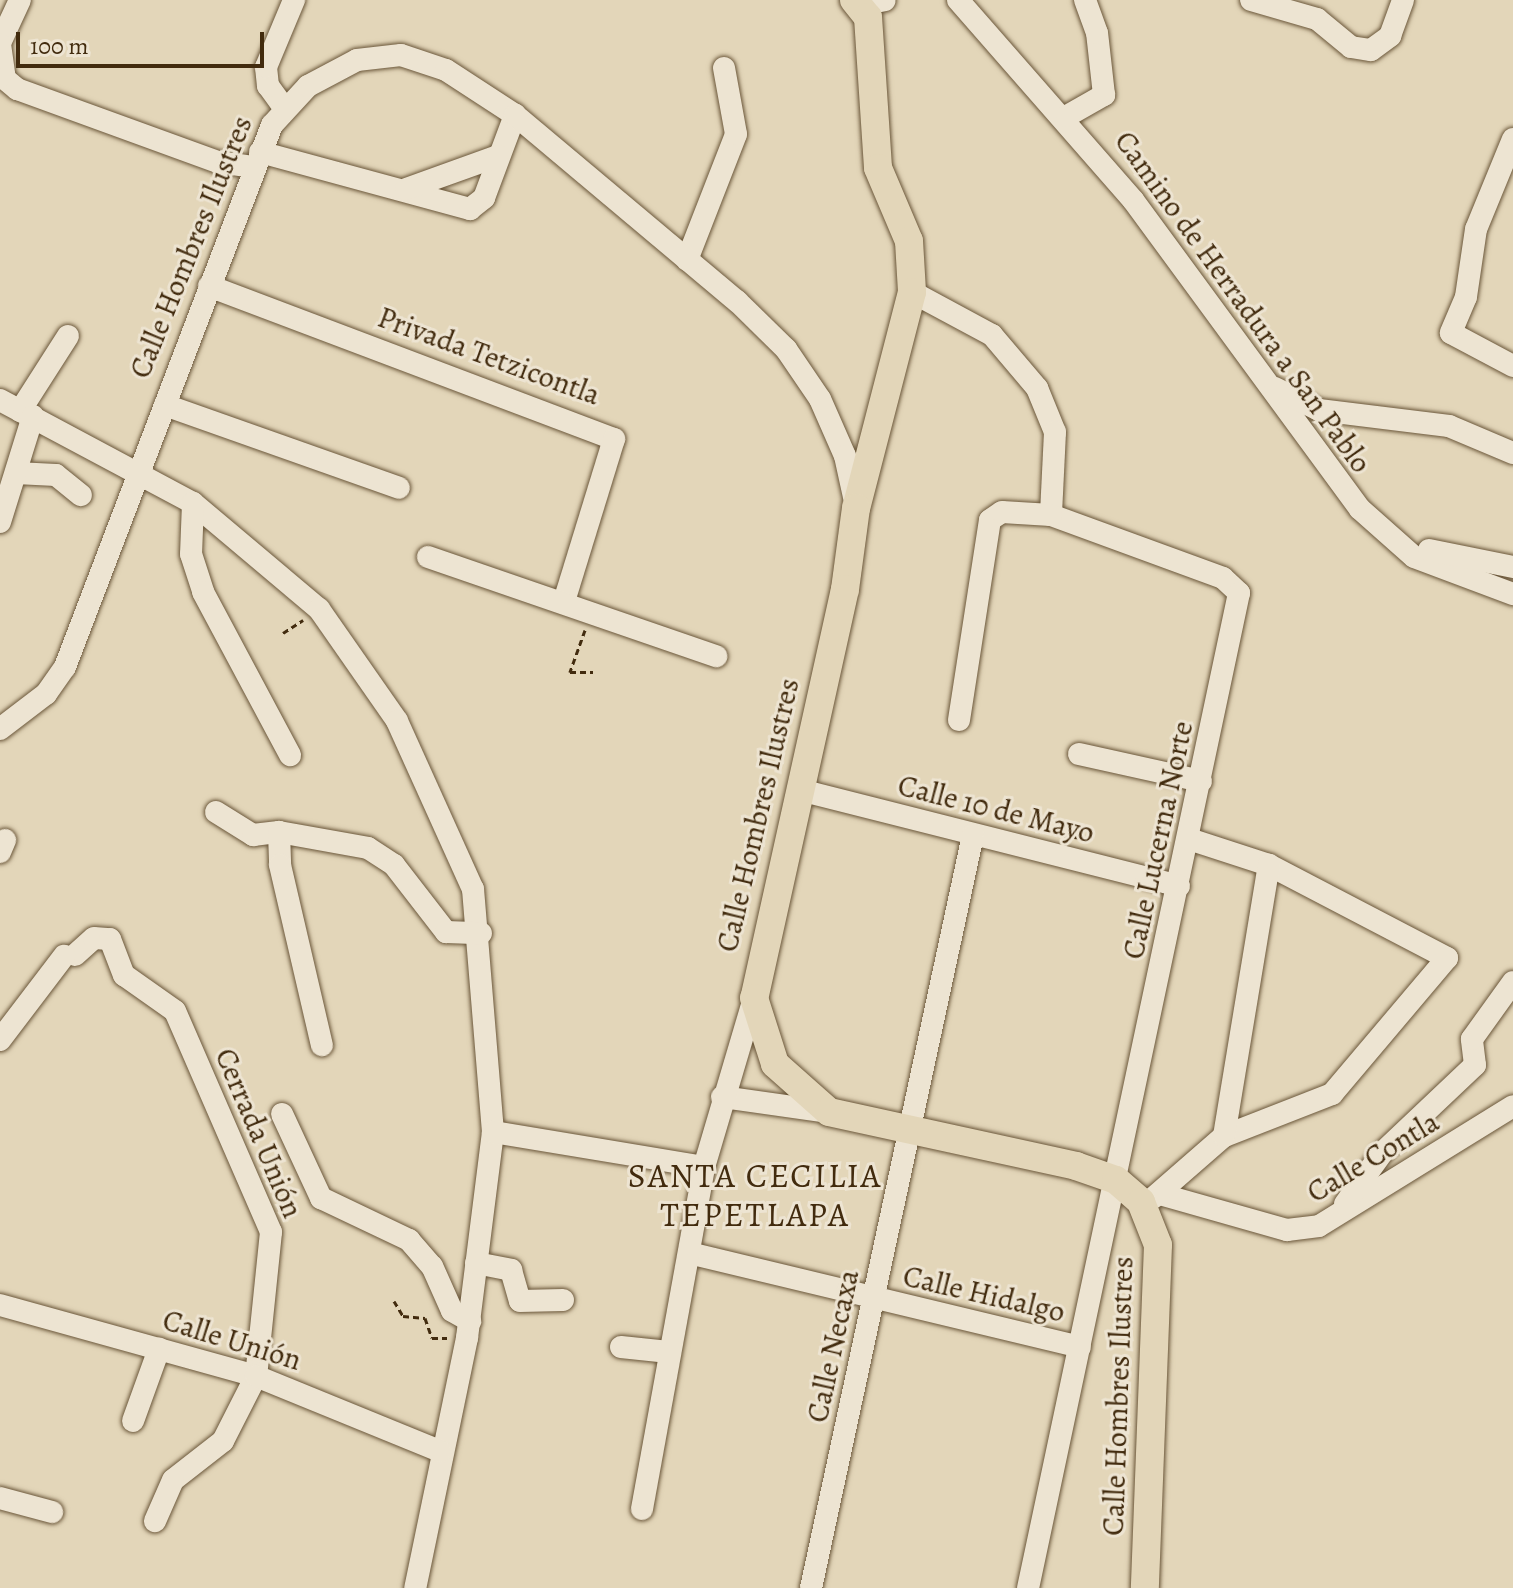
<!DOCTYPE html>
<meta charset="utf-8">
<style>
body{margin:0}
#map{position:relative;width:1513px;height:1588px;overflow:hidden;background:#e3d6b9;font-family:Alegreya,serif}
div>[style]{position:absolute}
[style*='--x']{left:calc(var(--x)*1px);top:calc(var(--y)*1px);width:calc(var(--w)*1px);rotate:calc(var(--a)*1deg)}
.path>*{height:3px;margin-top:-1.5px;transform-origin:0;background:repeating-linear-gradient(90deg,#422b0e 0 6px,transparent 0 10px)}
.roads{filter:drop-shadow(0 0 2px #6a5639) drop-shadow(0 0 2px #6a5639)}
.minor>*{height:22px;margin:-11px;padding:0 11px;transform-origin:11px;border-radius:11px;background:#ede4d2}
.major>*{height:28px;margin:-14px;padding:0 14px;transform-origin:14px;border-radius:14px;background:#e3d6b9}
span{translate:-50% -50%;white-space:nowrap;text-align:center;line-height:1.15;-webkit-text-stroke:6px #ede4d2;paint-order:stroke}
.street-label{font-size:30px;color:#422b0e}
.quarter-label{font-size:34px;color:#422b0e;letter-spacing:2px}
.scale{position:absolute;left:16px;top:32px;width:248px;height:36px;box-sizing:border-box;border:4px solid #422b0e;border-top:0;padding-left:10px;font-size:24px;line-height:28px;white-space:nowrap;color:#422b0e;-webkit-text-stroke:6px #ede4d2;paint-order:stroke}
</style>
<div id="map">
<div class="path">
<i style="--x:585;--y:630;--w:45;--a:109.7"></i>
<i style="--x:570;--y:672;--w:23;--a:0"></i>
<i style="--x:283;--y:633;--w:24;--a:-33"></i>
<i style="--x:1064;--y:836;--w:20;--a:6"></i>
<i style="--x:394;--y:1301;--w:17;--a:59"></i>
<i style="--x:403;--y:1316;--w:22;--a:5"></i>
<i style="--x:425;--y:1318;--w:21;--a:71"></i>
<i style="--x:432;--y:1338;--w:15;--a:0"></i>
</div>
<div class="roads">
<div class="minor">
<i style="--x:958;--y:0;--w:266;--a:48.8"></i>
<i style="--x:1133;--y:200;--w:383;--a:53.7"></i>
<i style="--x:1360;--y:509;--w:72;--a:41.6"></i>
<i style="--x:1414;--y:557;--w:106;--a:20.5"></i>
<i style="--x:1251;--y:0;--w:69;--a:16.1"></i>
<i style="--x:1317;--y:19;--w:44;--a:39.5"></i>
<i style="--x:1351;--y:47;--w:20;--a:9"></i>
<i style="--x:1371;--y:50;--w:24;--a:-36"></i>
<i style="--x:1390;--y:36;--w:38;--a:-70"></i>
<i style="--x:860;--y:5;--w:25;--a:-11"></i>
<i style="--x:0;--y:43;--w:47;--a:-65.1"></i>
<i style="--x:0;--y:44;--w:35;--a:82"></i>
<i style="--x:5;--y:79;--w:16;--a:40"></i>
<i style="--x:17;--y:89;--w:214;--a:20"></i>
<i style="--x:218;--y:162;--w:35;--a:8"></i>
<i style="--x:285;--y:109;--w:29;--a:-126"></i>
<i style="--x:268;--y:86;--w:19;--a:-96"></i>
<i style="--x:266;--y:67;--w:73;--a:-67.3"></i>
<i style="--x:1067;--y:116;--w:43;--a:-29.6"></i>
<i style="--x:1104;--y:95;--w:62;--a:-96.4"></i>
<i style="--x:1097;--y:33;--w:35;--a:-110"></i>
<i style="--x:1513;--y:139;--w:97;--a:112.3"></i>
<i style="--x:1476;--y:229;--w:69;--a:98.4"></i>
<i style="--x:1466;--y:297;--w:39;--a:113"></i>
<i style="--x:1451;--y:333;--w:70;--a:28"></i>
<i style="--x:260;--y:152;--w:218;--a:15.2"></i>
<i style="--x:470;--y:209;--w:18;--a:-38"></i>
<i style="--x:484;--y:198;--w:89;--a:-69.5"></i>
<i style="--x:406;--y:189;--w:98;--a:-19.7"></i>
<i style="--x:687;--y:260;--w:135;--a:-68.7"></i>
<i style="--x:736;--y:134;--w:67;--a:-100.3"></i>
<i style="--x:209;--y:286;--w:433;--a:20.7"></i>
<i style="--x:614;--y:439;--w:170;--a:107.1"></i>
<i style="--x:912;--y:292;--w:91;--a:28.3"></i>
<i style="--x:992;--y:335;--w:70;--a:49.7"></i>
<i style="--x:1037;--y:388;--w:48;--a:67.8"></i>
<i style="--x:1055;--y:432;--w:83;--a:92.8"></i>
<i style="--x:1051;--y:515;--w:183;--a:20.1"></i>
<i style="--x:1223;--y:578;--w:22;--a:43"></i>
<i style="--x:1239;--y:593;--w:1017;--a:101.97"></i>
<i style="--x:1275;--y:388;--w:49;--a:26.6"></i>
<i style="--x:1319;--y:410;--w:131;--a:7"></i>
<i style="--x:1449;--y:426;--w:69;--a:22.9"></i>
<i style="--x:0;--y:400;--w:219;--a:28.1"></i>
<i style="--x:193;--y:503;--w:165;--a:40.1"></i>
<i style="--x:319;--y:609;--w:136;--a:55.1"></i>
<i style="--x:397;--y:721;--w:184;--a:65.7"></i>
<i style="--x:473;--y:889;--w:244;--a:85.3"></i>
<i style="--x:493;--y:1132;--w:208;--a:97.2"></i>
<i style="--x:467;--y:1338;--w:255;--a:101.7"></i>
<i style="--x:165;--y:405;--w:248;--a:19.5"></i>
<i style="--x:20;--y:411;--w:89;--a:-57.4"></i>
<i style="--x:16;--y:473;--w:40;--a:2.9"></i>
<i style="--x:56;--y:475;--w:32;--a:39"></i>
<i style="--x:193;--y:503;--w:51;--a:92.2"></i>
<i style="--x:191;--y:554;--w:40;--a:72"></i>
<i style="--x:203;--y:592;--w:185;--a:61.9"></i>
<i style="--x:0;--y:522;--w:111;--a:-72.7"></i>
<i style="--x:1429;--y:550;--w:86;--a:11.4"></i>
<i style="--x:428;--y:557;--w:305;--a:19"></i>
<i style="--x:959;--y:720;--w:202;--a:-81.2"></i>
<i style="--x:990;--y:520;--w:14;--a:-34"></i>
<i style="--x:1002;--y:512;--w:49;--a:3.5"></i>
<i style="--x:0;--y:729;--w:58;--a:-37.3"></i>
<i style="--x:46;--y:694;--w:33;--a:-55"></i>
<i style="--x:65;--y:667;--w:580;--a:-69.1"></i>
<i style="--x:272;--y:125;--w:53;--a:-47.3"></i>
<i style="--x:308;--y:86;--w:55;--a:-28"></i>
<i style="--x:357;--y:60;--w:44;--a:-6.5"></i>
<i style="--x:401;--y:55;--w:47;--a:18.4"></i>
<i style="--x:446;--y:70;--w:82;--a:33.1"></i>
<i style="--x:515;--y:115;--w:290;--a:40"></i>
<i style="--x:737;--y:301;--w:69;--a:44.4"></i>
<i style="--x:786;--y:349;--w:60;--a:55.8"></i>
<i style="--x:820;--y:399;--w:62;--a:66.3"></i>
<i style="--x:845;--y:456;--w:51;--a:77.6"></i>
<i style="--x:1079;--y:754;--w:125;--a:12.5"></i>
<i style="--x:800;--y:790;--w:391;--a:14.2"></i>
<i style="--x:216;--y:812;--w:44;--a:31.9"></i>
<i style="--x:253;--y:835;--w:26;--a:-7"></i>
<i style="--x:279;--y:832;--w:90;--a:10.2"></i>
<i style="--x:368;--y:848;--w:31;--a:33"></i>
<i style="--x:394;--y:865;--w:85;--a:52.2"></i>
<i style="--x:446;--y:932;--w:35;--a:2"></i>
<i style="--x:279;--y:832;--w:33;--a:88"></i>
<i style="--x:280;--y:865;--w:185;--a:76.9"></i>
<i style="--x:1189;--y:839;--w:84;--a:18"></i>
<i style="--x:1269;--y:865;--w:201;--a:27.6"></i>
<i style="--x:1447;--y:958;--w:178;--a:130.2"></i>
<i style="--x:1332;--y:1094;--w:116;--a:158.7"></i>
<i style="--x:0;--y:852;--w:13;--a:-67"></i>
<i style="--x:75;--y:955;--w:25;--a:-42"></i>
<i style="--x:94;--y:938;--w:16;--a:4"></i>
<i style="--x:110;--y:939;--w:39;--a:69"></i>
<i style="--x:124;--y:975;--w:62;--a:35.2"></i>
<i style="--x:175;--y:1011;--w:241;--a:66.5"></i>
<i style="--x:271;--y:1232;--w:145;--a:95.9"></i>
<i style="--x:256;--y:1376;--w:73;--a:116.9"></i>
<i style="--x:223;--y:1441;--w:63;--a:142"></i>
<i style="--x:173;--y:1480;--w:45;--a:113.7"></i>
<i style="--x:0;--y:1040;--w:106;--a:-52.7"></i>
<i style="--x:722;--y:1097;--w:108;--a:8"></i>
<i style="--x:282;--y:1114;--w:93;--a:65.1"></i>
<i style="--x:321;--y:1198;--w:98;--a:25.5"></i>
<i style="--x:409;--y:1240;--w:35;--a:49"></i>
<i style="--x:432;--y:1266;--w:49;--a:66"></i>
<i style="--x:452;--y:1311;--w:21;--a:29"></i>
<i style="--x:493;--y:1132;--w:214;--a:9.4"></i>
<i style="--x:1163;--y:1195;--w:129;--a:15.8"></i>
<i style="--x:1287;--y:1230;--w:32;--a:-7"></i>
<i style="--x:1319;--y:1226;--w:228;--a:-31.7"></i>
<i style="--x:1153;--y:1198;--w:94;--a:-41.1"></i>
<i style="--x:1224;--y:1136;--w:275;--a:-80.6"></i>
<i style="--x:1345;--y:1204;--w:63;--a:-54"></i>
<i style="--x:1382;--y:1153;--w:128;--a:-43.4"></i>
<i style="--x:1475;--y:1065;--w:26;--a:-97"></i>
<i style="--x:1472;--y:1039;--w:70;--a:-54.3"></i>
<i style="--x:689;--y:1253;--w:402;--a:13.5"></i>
<i style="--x:476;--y:1263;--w:36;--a:11"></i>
<i style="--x:511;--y:1270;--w:32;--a:74"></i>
<i style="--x:520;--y:1301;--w:43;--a:-1.3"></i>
<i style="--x:0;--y:1305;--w:266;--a:15.5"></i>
<i style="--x:256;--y:1376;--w:199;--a:22.2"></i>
<i style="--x:621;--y:1347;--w:48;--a:5.9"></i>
<i style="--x:133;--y:1421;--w:77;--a:-70.1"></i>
<i style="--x:0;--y:1498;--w:54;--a:15.1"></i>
<i style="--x:642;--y:1509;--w:348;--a:-79.7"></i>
<i style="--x:704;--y:1167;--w:176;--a:-73.5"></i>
<i style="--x:811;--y:1588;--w:770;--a:-77.86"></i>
</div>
<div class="major">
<i style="--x:854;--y:0;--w:22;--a:51"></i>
<i style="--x:868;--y:17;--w:151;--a:86.2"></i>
<i style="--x:878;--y:168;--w:79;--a:67"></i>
<i style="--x:909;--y:241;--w:51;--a:86.6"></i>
<i style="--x:912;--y:292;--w:223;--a:104.5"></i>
<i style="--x:856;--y:508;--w:82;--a:97.7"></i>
<i style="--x:845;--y:589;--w:419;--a:102.5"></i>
<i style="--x:754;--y:998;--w:69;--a:72.3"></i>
<i style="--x:775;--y:1064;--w:72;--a:41.6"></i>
<i style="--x:829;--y:1112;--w:253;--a:12.3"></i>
<i style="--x:1076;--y:1166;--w:42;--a:19.3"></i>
<i style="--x:1116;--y:1180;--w:33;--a:41"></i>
<i style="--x:1141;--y:1202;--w:46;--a:68.4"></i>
<i style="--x:1158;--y:1245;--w:343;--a:92.2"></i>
</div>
</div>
<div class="street-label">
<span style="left:191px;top:247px;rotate:-68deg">Calle Hombres Ilustres</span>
<span style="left:1243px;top:302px;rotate:54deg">Camino de Herradura a San Pablo</span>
<span style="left:489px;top:356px;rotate:20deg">Privada Tetzicontla</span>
<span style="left:996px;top:809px;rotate:14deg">Calle 10 de Mayo</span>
<span style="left:758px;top:815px;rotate:-77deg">Calle Hombres Ilustres</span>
<span style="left:1158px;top:840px;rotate:-78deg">Calle Lucerna Norte</span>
<span style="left:259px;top:1133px;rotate:67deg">Cerrada Unión</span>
<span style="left:1373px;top:1157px;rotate:-31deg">Calle Contla</span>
<span style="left:984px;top:1294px;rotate:13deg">Calle Hidalgo</span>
<span style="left:232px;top:1340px;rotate:17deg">Calle Unión</span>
<span style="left:833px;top:1346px;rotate:-78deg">Calle Necaxa</span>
<span style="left:1118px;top:1396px;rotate:-88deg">Calle Hombres Ilustres</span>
</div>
<div class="quarter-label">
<span style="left:755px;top:1195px">SANTA CECILIA<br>TEPETLAPA</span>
</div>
<div class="scale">100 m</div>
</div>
